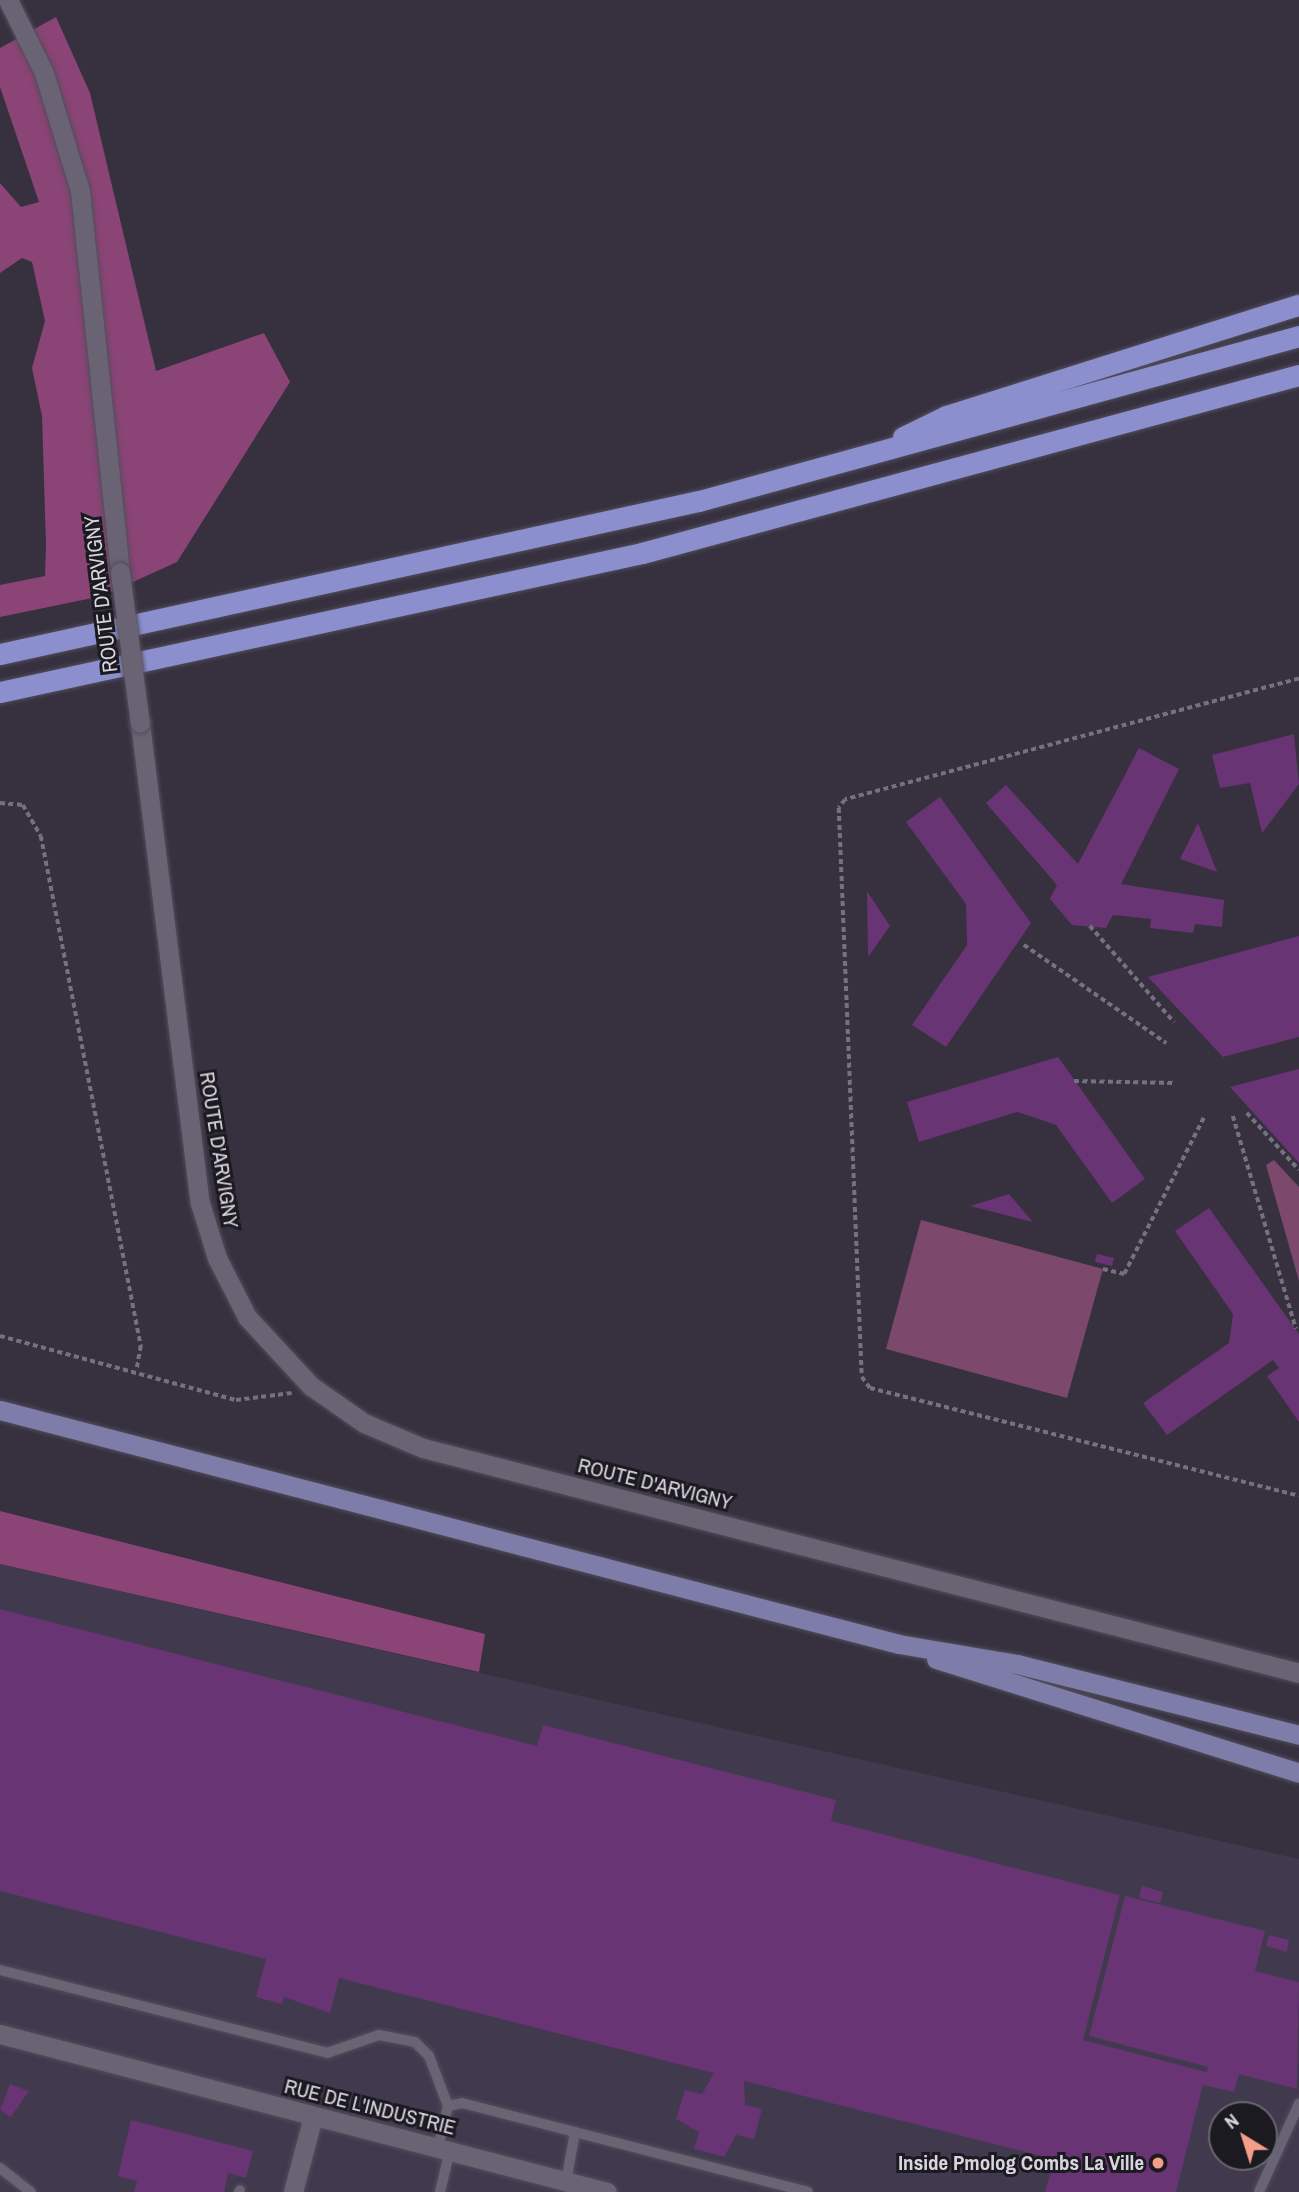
<!DOCTYPE html>
<style>
body{margin:0}
#map{position:relative;width:1299px;height:2192px;overflow:hidden;background:#36303f;font-family:"Archivo Narrow",sans-serif}
div>[style]{position:absolute}
[style*='--x']{left:calc(var(--x)*1px);top:calc(var(--y)*1px);width:calc(var(--w)*1px);rotate:calc(var(--a)*1deg)}
.built>*{inset:0;background:#41394e}
.green>*{inset:0;background:#7c496d}
.forest>*{inset:0;background:#8a4476}
.building>*{inset:0;background:#683474}
.path>*{height:3.5px;margin-top:-1.75px;transform-origin:0;background:repeating-linear-gradient(90deg,#76717e 0 5px,transparent 0 8.5px)}
.roads{filter:drop-shadow(0 0 2px #514d5a) drop-shadow(0 0 2px #514d5a)}
.service>*{height:10px;margin:-5px;padding:0 5px;transform-origin:5px;border-radius:5px;background:#696374}
.minor>*{height:19px;margin:-9.5px;padding:0 9.5px;transform-origin:9.5px;border-radius:9.5px;background:#696374}
.primary>*{height:19px;margin:-9.5px;padding:0 9.5px;transform-origin:9.5px;border-radius:9.5px;background:#7e7daa}
.motorway>*{height:21px;margin:-10.5px;padding:0 10.5px;transform-origin:10.5px;border-radius:10.5px;background:#8c8fce}
.bridges{filter:drop-shadow(0 0 2px #514d5a) drop-shadow(0 0 2px #514d5a)}
.minor-bridge>*{height:19px;margin:-9.5px;padding:0 9.5px;transform-origin:9.5px;border-radius:9.5px;background:#696374}
.dots>*{width:19px;height:19px;translate:-50% -50%;box-sizing:border-box;border:4px solid #1c1a21;border-radius:50%}
span{translate:-50% -50%;white-space:nowrap;text-align:center;line-height:1.15;-webkit-text-stroke:6px #1c1a21;paint-order:stroke}
.street-label{font-size:21px;color:#d8d5de}
.poi-label{font-size:21px;color:#d8d5de;font-weight:700}
.right{translate:-100% -50%;text-align:right}
.north{position:absolute;left:1208px;top:2101px;width:70px;height:70px;box-sizing:border-box;background:#1c1a21;border:2px solid #67656d;border-radius:50%;rotate:322deg;font-size:19px;font-weight:700;line-height:28px;text-align:center;color:#d8d5de}
.north::after{content:'';display:block;margin:auto;width:24px;height:32px;background:#f49e87;clip-path:polygon(50% 0,100% 100%,50% 72%,0 100%)}
</style>
<div id="map">
<div class="built">
<i style="clip-path:polygon(evenodd,0 1564px,1299px 1859px,1299px 2192px,0 2192px,0 1564px,1222px 2115px,1264px 2115px,1264px 2157px,1222px 2157px,1222px 2115px)"></i>
</div>
<div class="green">
<i style="clip-path:polygon(1274px 1160px,1299px 1187px,1299px 1281px,1266px 1165px)"></i>
<i style="clip-path:polygon(921px 1220px,1103px 1269px,1067px 1398px,886px 1349px)"></i>
</div>
<div class="forest">
<i style="clip-path:polygon(56px 17px,90px 93px,156px 371px,264px 333px,290px 382px,177px 562px,102px 596px,0 617px,0 585px,45px 576px,46px 545px,42px 416px,32px 368px,45px 321px,32px 262px,22px 258px,0 273px,0 183px,21px 207px,39px 202px,0 87px,0 48px)"></i>
<i style="clip-path:polygon(0 1511px,485px 1634px,479px 1672px,0 1564px)"></i>
</div>
<div class="building">
<i style="clip-path:polygon(1294px 734px,1299px 784px,1262px 833px,1250px 783px,1220px 788px,1212px 755px)"></i>
<i style="clip-path:polygon(1139px 748px,1179px 769px,1121px 884px,1224px 900px,1222px 927px,1195px 924px,1193px 933px,1150px 928px,1151px 919px,1113px 915px,1106px 928px,1072px 925px,1050px 899px,1057px 885px,986px 803px,1006px 785px,1078px 864px)"></i>
<i style="clip-path:polygon(940px 797px,1031px 923px,946px 1047px,912px 1025px,967px 945px,966px 904px,906px 822px)"></i>
<i style="clip-path:polygon(1198px 823px,1217px 872px,1180px 859px)"></i>
<i style="clip-path:polygon(867px 891px,890px 926px,868px 957px)"></i>
<i style="clip-path:polygon(1299px 936px,1299px 1037px,1223px 1057px,1148px 977px)"></i>
<i style="clip-path:polygon(1058px 1057px,1145px 1179px,1112px 1203px,1056px 1125px,1036px 1118px,1017px 1112px,919px 1142px,907px 1102px)"></i>
<i style="clip-path:polygon(1299px 1069px,1299px 1163px,1230px 1087px)"></i>
<i style="clip-path:polygon(1009px 1194px,1033px 1222px,970px 1206px)"></i>
<i style="clip-path:polygon(1209px 1208px,1299px 1334px,1299px 1422px,1267px 1376px,1279px 1368px,1273px 1360px,1167px 1435px,1143px 1403px,1229px 1343px,1233px 1314px,1175px 1231px)"></i>
<i style="clip-path:polygon(1097px 1254px,1114px 1258px,1112px 1266px,1095px 1262px)"></i>
<i style="clip-path:polygon(0 1609px,537px 1746px,543px 1725px,836px 1800px,831px 1821px,1120px 1895px,1083px 2040px,1207px 2072px,1208px 2067px,1089px 2036px,1125px 1896px,1265px 1931px,1255px 1971px,1299px 1982px,1297px 2089px,1239px 2074px,1234px 2092px,1203px 2085px,1176px 2192px,1045px 2192px,1054px 2159px,744px 2081px,745px 2105px,762px 2109px,754px 2139px,736px 2135px,724px 2157px,694px 2149px,699px 2132px,676px 2119px,685px 2090px,702px 2094px,714px 2073px,339px 1978px,330px 2013px,284px 1997px,282px 2004px,256px 1997px,266px 1959px,0 1891px)"></i>
<i style="clip-path:polygon(1142px 1886px,1163px 1892px,1160px 1903px,1139px 1898px)"></i>
<i style="clip-path:polygon(1269px 1935px,1289px 1940px,1287px 1952px,1266px 1946px)"></i>
<i style="clip-path:polygon(10px 2084px,29px 2091px,11px 2117px,0 2110px)"></i>
<i style="clip-path:polygon(131px 2120px,253px 2151px,246px 2178px,228px 2173px,224px 2192px,134px 2192px,137px 2181px,118px 2176px)"></i>
</div>
<div class="path">
<i style="--x:1299;--y:679;--w:470;--a:165.1"></i>
<i style="--x:845;--y:800;--w:10;--a:127"></i>
<i style="--x:839;--y:808;--w:569;--a:87.69"></i>
<i style="--x:862;--y:1377;--w:14;--a:54"></i>
<i style="--x:870;--y:1388;--w:442;--a:14.1"></i>
<i style="--x:0;--y:803;--w:23;--a:5"></i>
<i style="--x:23;--y:805;--w:36;--a:60"></i>
<i style="--x:41;--y:836;--w:520;--a:78.91"></i>
<i style="--x:141;--y:1346;--w:23;--a:100"></i>
<i style="--x:1090;--y:926;--w:128;--a:48.8"></i>
<i style="--x:1024;--y:945;--w:173;--a:34.6"></i>
<i style="--x:1074;--y:1081;--w:102;--a:1.1"></i>
<i style="--x:1247;--y:1113;--w:77;--a:47.6"></i>
<i style="--x:1233;--y:1116;--w:222;--a:73.5"></i>
<i style="--x:1103;--y:1269;--w:22;--a:13"></i>
<i style="--x:1124;--y:1274;--w:178;--a:-63"></i>
<i style="--x:0;--y:1336;--w:245;--a:15.2"></i>
<i style="--x:236;--y:1400;--w:56;--a:-7.1"></i>
</div>
<div class="roads">
<div class="service">
<i style="--x:0;--y:1970;--w:337;--a:14.2"></i>
<i style="--x:327;--y:2053;--w:55;--a:-19.1"></i>
<i style="--x:379;--y:2035;--w:37;--a:11"></i>
<i style="--x:415;--y:2042;--w:20;--a:45"></i>
<i style="--x:429;--y:2056;--w:53;--a:69.2"></i>
<i style="--x:438;--y:2147;--w:42;--a:-76.3"></i>
<i style="--x:448;--y:2106;--w:14;--a:-12"></i>
<i style="--x:462;--y:2103;--w:357;--a:14.4"></i>
<i style="--x:0;--y:2168;--w:39;--a:38"></i>
<i style="--x:566;--y:2182;--w:51;--a:-79.8"></i>
<i style="--x:239;--y:2192;--w:2;--a:-63"></i>
<i style="--x:440;--y:2192;--w:43;--a:-76.6"></i>
<i style="--x:1259;--y:2192;--w:97;--a:-65.6"></i>
</div>
<div class="minor">
<i style="--x:8;--y:0;--w:81;--a:63.7"></i>
<i style="--x:44;--y:73;--w:123;--a:73"></i>
<i style="--x:80;--y:191;--w:383;--a:84"></i>
<i style="--x:140;--y:723;--w:484;--a:82.9"></i>
<i style="--x:200;--y:1203;--w:58;--a:72.8"></i>
<i style="--x:217;--y:1258;--w:66;--a:63"></i>
<i style="--x:247;--y:1317;--w:94;--a:47.2"></i>
<i style="--x:311;--y:1386;--w:65;--a:34.9"></i>
<i style="--x:364;--y:1423;--w:64;--a:23"></i>
<i style="--x:423;--y:1448;--w:904;--a:14.4"></i>
<i style="--x:0;--y:2034;--w:627;--a:14.59"></i>
<i style="--x:293;--y:2192;--w:74;--a:-75.2"></i>
</div>
<div class="primary">
<i style="--x:0;--y:1410;--w:929;--a:14.59"></i>
<i style="--x:899;--y:1644;--w:120;--a:9.6"></i>
<i style="--x:1017;--y:1664;--w:291;--a:14.1"></i>
<i style="--x:936;--y:1659;--w:380;--a:17.4"></i>
</div>
<div class="motorway">
<i style="--x:903;--y:437;--w:48;--a:-26"></i>
<i style="--x:946;--y:416;--w:370;--a:-17.5"></i>
<i style="--x:0;--y:654;--w:716;--a:-12.35"></i>
<i style="--x:699;--y:501;--w:622;--a:-15.38"></i>
<i style="--x:0;--y:692;--w:657;--a:-12.22"></i>
<i style="--x:642;--y:553;--w:681;--a:-15.16"></i>
</div>
</div>
<div class="bridges">
<div class="minor-bridge">
<i style="--x:120;--y:572;--w:152;--a:82.5"></i>
</div>
</div>
<div class="dots">
<i style="left:1158px;top:2163px;background:#f49e87"></i>
</div>
<div class="street-label">
<span style="left:101px;top:594px;rotate:-97deg">ROUTE D'ARVIGNY</span>
<span style="left:219px;top:1150px;rotate:81deg">ROUTE D'ARVIGNY</span>
<span style="left:655px;top:1484px;rotate:14deg">ROUTE D'ARVIGNY</span>
<span style="left:370px;top:2107px;rotate:14deg">RUE DE L'INDUSTRIE</span>
</div>
<div class="poi-label">
<span class="right" style="left:1144px;top:2163px">Inside Pmolog Combs La Ville</span>
</div>
<div class="north">N</div>
</div>
